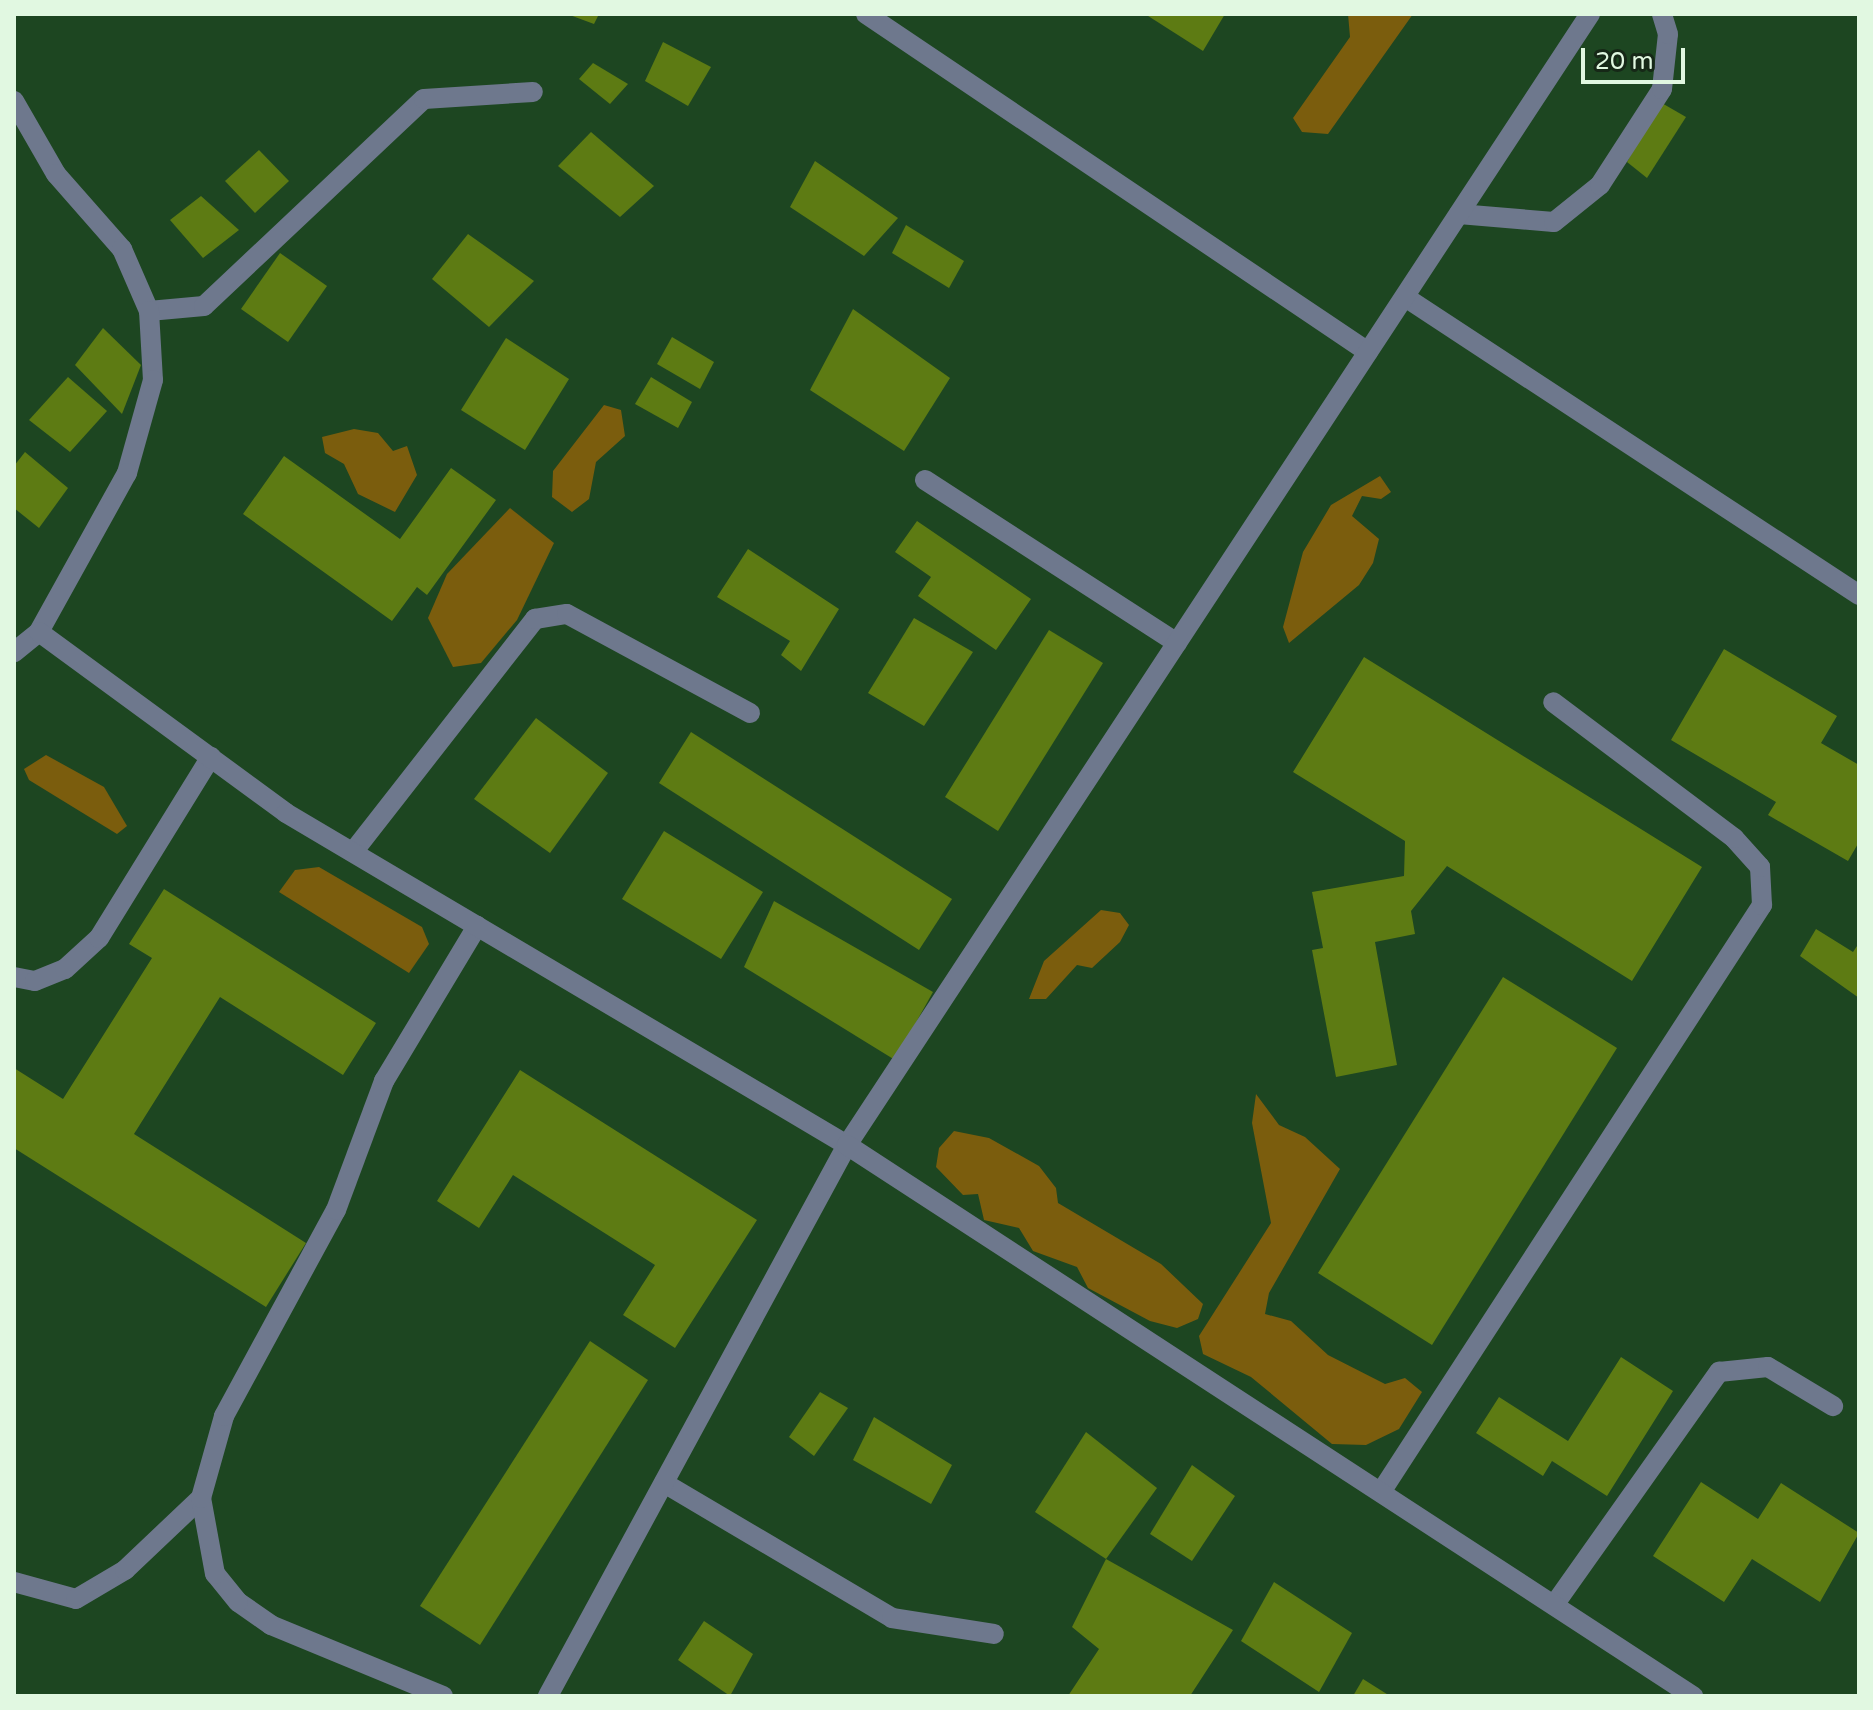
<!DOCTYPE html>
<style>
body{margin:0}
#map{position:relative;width:1873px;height:1710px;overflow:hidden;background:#1d4621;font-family:"Varela Round",sans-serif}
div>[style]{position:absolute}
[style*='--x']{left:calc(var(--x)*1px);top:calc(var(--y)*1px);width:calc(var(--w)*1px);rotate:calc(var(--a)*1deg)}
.forest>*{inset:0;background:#7b5d0d}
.building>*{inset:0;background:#5d7b13}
.service>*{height:20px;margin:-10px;padding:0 10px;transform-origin:10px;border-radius:10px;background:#6e788d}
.minor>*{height:20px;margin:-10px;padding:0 10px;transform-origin:10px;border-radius:10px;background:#6e788d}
.tertiary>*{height:20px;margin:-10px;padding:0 10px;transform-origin:10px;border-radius:10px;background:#6e788d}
span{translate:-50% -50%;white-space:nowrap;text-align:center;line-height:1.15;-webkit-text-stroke:8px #162817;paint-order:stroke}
.frame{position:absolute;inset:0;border:16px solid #e1f8e1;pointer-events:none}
.scale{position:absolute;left:1581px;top:48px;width:104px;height:36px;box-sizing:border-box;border:4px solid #e1f8e1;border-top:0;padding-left:10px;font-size:24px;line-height:28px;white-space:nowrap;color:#e1f8e1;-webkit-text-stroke:6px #162817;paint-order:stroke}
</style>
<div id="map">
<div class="forest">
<i style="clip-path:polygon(1348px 14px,1413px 14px,1328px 134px,1302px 132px,1293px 118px,1350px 37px)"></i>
<i style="clip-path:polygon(604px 405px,621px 410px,625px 436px,596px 462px,589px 499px,572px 512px,552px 497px,553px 471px)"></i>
<i style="clip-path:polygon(354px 429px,378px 433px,393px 451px,407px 446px,417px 475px,395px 512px,358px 494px,344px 464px,325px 453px,322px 437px)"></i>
<i style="clip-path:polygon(1380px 476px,1391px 492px,1381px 499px,1362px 496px,1352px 516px,1379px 539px,1373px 563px,1359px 585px,1289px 643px,1283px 627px,1303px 552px,1331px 505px)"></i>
<i style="clip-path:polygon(510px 508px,554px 543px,517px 620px,481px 663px,453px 667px,428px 618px,447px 574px)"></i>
<i style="clip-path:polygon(46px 755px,104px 787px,127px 826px,117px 834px,29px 780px,24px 769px)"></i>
<i style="clip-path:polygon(319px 867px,422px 927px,429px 944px,409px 973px,279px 892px,295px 870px)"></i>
<i style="clip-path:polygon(1101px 910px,1120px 913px,1129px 925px,1120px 942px,1092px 968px,1077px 965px,1046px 999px,1029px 999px,1044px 961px)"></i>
<i style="clip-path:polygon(1256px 1094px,1279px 1125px,1305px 1137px,1340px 1169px,1269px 1293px,1265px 1314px,1291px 1321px,1328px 1355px,1385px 1384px,1405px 1378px,1422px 1392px,1399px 1429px,1366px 1445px,1332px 1444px,1251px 1377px,1203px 1354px,1199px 1336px,1271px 1223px,1252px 1123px)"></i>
<i style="clip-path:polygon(954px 1131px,989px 1138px,1039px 1166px,1056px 1188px,1058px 1203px,1161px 1264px,1203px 1304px,1198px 1319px,1177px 1328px,1150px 1321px,1088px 1288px,1077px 1267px,1033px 1251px,1019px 1228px,984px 1220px,978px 1194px,963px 1195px,936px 1167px,939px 1148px)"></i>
</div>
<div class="building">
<i style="clip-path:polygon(567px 14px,599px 14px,594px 24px)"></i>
<i style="clip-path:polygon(1145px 14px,1225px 14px,1203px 51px)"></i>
<i style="clip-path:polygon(663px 42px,711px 67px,688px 106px,645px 81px)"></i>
<i style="clip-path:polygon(593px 63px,628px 84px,610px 104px,579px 79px)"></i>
<i style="clip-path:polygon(1660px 102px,1686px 117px,1647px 178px,1627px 162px)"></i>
<i style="clip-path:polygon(591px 132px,654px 186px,620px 217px,558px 166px)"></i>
<i style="clip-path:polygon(259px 150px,289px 181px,255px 213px,225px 181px)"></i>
<i style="clip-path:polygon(815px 161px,898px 218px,864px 256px,790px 207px)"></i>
<i style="clip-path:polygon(201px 196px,239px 230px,203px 258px,170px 220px)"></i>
<i style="clip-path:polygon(906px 225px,964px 261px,949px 288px,892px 253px)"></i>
<i style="clip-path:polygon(468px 234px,534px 281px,489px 327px,432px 279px)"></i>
<i style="clip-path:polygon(280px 253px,327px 286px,288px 342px,241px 309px)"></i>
<i style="clip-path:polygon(853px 309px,950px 378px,904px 451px,810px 390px)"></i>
<i style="clip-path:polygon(103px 328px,141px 365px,122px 414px,75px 365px)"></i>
<i style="clip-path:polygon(672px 337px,714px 362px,700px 389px,657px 364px)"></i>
<i style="clip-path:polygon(506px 338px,569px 379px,525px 450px,461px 410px)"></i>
<i style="clip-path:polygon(68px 377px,107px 411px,70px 452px,29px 420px)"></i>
<i style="clip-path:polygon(651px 377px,692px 402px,678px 428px,635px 404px)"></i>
<i style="clip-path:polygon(25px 452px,68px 488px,39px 528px,14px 508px,14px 466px)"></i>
<i style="clip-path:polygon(284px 456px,400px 539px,451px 468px,496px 500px,427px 595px,417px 587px,392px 621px,243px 514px)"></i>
<i style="clip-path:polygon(917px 521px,1031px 599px,996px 650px,918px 596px,931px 577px,895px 552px)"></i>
<i style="clip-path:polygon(748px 549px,839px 609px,801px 671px,781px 655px,790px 641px,717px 597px)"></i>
<i style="clip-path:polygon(914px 618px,973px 652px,924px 726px,868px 693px)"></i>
<i style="clip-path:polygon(1049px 630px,1103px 663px,998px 831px,945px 797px)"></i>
<i style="clip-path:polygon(1724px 649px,1837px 716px,1821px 743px,1859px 765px,1859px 842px,1848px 861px,1768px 815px,1776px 802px,1671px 740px)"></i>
<i style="clip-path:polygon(1364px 657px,1702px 867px,1632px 981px,1447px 866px,1411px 911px,1415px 934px,1375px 942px,1397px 1065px,1336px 1077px,1312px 950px,1323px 948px,1312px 892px,1404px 876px,1405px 841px,1293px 772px)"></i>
<i style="clip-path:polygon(536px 718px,608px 773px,550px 853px,474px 799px)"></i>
<i style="clip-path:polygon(691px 732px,952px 899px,919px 950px,659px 783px)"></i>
<i style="clip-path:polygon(664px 831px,763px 892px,721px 959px,622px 899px)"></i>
<i style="clip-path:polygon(164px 889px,376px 1023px,343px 1075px,220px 997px,134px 1134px,306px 1243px,266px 1307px,14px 1148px,14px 1068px,63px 1099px,152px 958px,129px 944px)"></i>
<i style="clip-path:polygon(774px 901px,933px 992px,895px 1060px,744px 967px)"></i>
<i style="clip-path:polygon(1816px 929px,1853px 952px,1859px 943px,1859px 998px,1800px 956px)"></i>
<i style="clip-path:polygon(1503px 977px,1617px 1048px,1432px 1345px,1318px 1273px)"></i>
<i style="clip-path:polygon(520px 1070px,757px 1220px,675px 1348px,623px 1315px,655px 1265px,513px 1175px,479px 1228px,437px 1201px)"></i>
<i style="clip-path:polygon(590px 1341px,648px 1380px,480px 1645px,420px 1606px)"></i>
<i style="clip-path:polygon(1621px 1357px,1673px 1391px,1607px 1496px,1552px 1461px,1543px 1476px,1476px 1433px,1499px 1397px,1568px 1441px)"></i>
<i style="clip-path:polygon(820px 1392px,848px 1408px,814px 1456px,789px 1437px)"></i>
<i style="clip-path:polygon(874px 1417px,952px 1465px,931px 1504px,853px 1460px)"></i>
<i style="clip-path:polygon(1086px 1432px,1157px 1488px,1106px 1559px,1035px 1512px)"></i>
<i style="clip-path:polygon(1192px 1465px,1235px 1496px,1192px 1561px,1150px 1534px)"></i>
<i style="clip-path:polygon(1701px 1482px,1758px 1519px,1781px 1483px,1859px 1533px,1820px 1602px,1752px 1559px,1724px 1602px,1653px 1556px)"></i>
<i style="clip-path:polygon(1106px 1559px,1233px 1630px,1190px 1696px,1068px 1696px,1099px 1649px,1072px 1627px)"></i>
<i style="clip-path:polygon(1274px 1582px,1352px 1633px,1319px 1692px,1241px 1641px)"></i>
<i style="clip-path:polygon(704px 1621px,753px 1654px,730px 1696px,678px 1660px)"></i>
<i style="clip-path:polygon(1363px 1679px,1390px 1696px,1353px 1696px)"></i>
</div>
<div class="service">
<i style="--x:1459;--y:214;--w:95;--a:4.8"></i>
<i style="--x:1554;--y:222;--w:59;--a:-38.8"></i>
<i style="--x:1600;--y:185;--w:114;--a:-57.1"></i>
<i style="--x:1662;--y:89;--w:55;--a:-83.8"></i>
<i style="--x:1668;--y:34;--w:21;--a:-107"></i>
<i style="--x:149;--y:311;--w:55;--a:-5.2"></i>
<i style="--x:204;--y:306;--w:302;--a:-43.3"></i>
<i style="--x:424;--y:99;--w:109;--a:-3.7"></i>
<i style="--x:925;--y:480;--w:300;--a:32.9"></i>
<i style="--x:353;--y:852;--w:296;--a:-52"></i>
<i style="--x:535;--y:619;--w:32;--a:-9"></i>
<i style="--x:567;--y:614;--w:208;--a:28.4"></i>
<i style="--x:14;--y:977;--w:21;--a:11"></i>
<i style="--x:35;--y:981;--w:32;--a:-22"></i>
<i style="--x:65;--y:969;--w:46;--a:-42.4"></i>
<i style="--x:99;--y:938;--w:213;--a:-58.3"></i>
<i style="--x:664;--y:1483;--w:265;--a:30.6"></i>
<i style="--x:892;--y:1618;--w:103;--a:8.9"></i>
<i style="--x:1381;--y:1492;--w:700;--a:-57.01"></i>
<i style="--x:1762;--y:905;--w:38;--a:-93"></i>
<i style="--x:1760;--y:867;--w:39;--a:-132"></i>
<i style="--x:1734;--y:838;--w:226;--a:-143.1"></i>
<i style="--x:14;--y:1582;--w:64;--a:15.3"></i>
<i style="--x:76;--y:1599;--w:57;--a:-30.6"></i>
<i style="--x:125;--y:1570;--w:105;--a:-43.5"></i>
<i style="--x:1554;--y:1605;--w:286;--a:-54.7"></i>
<i style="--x:1719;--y:1372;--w:49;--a:-5.8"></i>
<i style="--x:1768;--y:1367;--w:76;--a:31"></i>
<i style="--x:443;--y:1696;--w:186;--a:-157.6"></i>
<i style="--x:271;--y:1625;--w:40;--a:-145.1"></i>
<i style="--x:238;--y:1602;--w:36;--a:-129"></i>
<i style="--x:215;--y:1574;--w:77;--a:-100.4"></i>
<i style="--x:201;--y:1498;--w:85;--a:-74.3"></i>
<i style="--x:224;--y:1416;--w:234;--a:-61.5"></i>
<i style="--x:336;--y:1210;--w:138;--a:-69.6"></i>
<i style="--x:384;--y:1081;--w:181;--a:-59"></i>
</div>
<div class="minor">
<i style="--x:866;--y:14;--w:605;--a:33.95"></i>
<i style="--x:14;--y:101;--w:84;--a:60.1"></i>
<i style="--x:56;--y:174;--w:100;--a:48.7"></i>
<i style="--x:122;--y:249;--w:68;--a:66.5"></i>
<i style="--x:149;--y:311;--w:69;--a:86.7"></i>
<i style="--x:153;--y:380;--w:97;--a:105.6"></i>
<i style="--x:127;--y:473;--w:182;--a:119"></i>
<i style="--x:39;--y:632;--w:32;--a:141"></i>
<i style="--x:1405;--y:297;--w:543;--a:33.28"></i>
<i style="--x:39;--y:632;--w:306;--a:36.2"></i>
<i style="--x:286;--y:813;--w:652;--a:30.62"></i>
<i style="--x:847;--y:1145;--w:627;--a:118.49"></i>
</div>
<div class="tertiary">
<i style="--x:1590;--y:14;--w:1353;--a:123.3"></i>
<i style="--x:847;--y:1145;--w:1010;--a:33.08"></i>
</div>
<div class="frame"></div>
<div class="scale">20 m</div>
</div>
